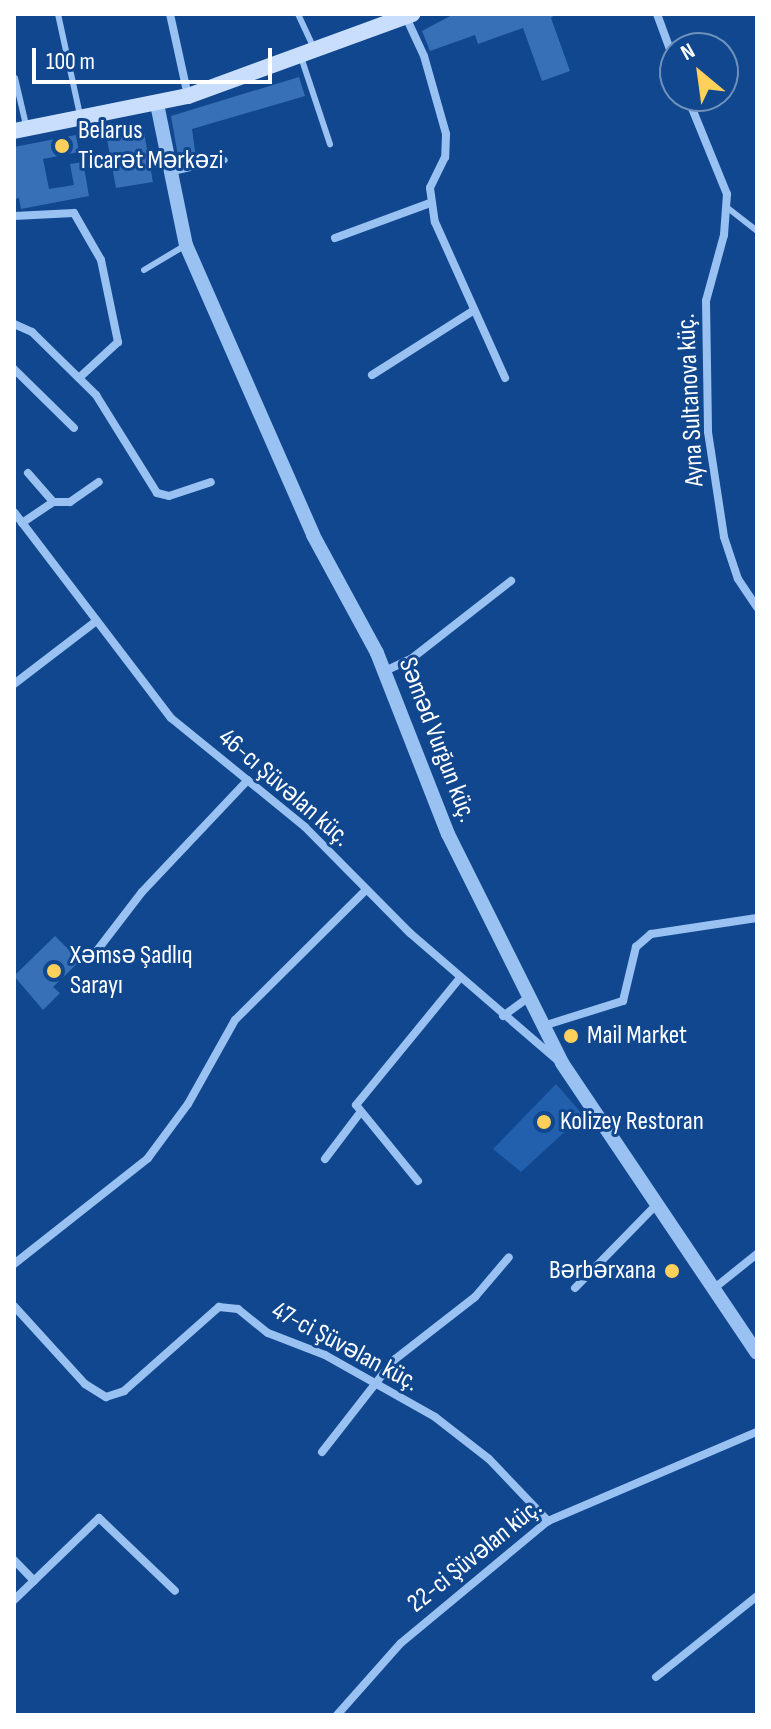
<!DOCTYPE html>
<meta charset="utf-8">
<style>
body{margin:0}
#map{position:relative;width:771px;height:1729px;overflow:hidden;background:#10478e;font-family:"Sofia Sans Condensed",sans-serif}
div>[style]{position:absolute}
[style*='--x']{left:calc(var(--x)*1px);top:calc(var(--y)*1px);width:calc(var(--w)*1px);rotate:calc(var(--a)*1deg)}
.green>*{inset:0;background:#2260ae}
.building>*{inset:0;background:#3870b8}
.service>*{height:6px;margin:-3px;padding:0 3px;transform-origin:3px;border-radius:3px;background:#99c1f2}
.minor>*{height:8px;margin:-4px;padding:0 4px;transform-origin:4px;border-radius:4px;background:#99c1f2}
.tertiary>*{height:14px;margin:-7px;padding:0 7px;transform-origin:7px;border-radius:7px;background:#99c1f2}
.secondary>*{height:16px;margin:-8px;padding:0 8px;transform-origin:8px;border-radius:8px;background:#c8defc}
.dots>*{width:22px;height:22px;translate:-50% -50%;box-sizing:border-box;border:4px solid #10478e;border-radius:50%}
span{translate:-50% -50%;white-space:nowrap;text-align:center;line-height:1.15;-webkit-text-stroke:6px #10478e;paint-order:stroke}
.poi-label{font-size:26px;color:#fff}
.left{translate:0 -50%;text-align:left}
.right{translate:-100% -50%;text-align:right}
.street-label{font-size:26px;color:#fff}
.frame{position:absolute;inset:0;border:16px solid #fff;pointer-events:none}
.north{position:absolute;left:659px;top:32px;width:80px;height:80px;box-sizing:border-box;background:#10478e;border:2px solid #7091bb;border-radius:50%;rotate:331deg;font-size:22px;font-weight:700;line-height:32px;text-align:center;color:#fff}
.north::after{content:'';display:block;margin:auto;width:28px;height:36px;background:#ffd05a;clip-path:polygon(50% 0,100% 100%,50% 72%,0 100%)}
.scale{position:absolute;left:32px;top:48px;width:240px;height:36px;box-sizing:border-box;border:4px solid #fff;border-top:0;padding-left:10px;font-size:24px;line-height:28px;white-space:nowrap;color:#fff;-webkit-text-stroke:6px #10478e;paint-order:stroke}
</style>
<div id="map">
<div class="green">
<i style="clip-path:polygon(556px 1084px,583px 1115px,521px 1172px,493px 1149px)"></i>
</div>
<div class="building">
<i style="clip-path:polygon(454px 14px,556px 14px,551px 18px,570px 71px,542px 81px,523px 28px,478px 44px,475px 35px,430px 51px,422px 31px)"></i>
<i style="clip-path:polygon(299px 77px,305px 96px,192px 129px,196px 158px,179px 162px,171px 116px)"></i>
<i style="clip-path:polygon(143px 127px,153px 182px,116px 188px,106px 134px)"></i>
<i style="clip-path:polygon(76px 135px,79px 152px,43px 159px,49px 189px,74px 185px,70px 164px,83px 162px,89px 196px,21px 209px,19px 198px,14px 199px,14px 147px)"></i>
<i style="clip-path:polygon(55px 936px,80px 961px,53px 987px,60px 993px,43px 1010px,14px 976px)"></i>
</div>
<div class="service">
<i style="--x:58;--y:14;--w:103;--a:77.7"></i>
<i style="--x:298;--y:14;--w:38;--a:65"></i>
<i style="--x:301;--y:57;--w:92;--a:71.6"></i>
<i style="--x:15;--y:78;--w:48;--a:76.8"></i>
<i style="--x:173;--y:172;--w:53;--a:-13"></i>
<i style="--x:729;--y:209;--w:36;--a:38"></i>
<i style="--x:144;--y:270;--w:49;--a:-30.8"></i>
</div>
<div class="minor">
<i style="--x:170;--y:14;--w:84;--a:77.6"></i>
<i style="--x:657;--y:14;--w:52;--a:69.8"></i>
<i style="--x:405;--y:15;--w:45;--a:65.1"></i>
<i style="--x:424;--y:56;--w:81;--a:74.2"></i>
<i style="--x:446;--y:134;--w:23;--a:92"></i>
<i style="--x:445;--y:157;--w:34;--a:116"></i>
<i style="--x:430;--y:188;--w:34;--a:82"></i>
<i style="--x:435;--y:222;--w:171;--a:65.8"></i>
<i style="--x:687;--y:96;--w:106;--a:67.8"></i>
<i style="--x:727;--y:194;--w:41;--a:94.2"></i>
<i style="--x:724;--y:235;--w:68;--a:105.3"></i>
<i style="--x:706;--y:301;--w:131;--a:89.1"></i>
<i style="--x:708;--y:432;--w:106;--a:81.3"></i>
<i style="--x:724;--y:537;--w:44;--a:71.6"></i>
<i style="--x:738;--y:579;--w:34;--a:56"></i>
<i style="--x:14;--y:216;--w:60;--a:-2.9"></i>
<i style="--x:74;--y:213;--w:54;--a:60.1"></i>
<i style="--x:101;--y:260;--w:84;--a:78.3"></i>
<i style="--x:118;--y:342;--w:52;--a:137.4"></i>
<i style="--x:335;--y:238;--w:101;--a:-20.2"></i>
<i style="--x:14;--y:324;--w:20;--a:24"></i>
<i style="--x:32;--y:332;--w:90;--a:44.5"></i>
<i style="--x:96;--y:395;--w:115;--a:58.1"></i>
<i style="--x:157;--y:493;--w:12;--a:14"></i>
<i style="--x:169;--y:496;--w:44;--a:-18.4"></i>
<i style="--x:14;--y:369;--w:84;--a:44.5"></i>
<i style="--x:372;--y:375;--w:120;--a:-32.4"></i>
<i style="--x:28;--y:473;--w:38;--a:49"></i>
<i style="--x:14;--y:512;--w:259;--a:52.7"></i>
<i style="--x:171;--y:718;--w:173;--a:39.1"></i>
<i style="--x:305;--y:827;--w:149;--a:45.3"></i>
<i style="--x:410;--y:933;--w:194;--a:40.8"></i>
<i style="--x:22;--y:523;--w:37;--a:-34"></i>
<i style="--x:53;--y:502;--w:17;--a:0"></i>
<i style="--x:70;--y:502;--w:35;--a:-35"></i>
<i style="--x:385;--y:671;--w:29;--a:-25"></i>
<i style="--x:411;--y:659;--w:127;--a:-38"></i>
<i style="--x:14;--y:684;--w:102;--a:-37.4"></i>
<i style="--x:89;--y:961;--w:87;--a:-52.5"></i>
<i style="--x:142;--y:892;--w:154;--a:-46.6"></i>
<i style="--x:503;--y:1016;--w:31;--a:-36"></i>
<i style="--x:543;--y:1026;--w:84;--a:-17.4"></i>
<i style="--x:623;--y:1001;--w:56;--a:-76.5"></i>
<i style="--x:636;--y:947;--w:20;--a:-41"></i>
<i style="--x:651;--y:934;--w:107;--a:-8.6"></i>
<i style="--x:325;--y:1159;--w:56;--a:-52.9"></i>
<i style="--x:418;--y:1181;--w:98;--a:-129.2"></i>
<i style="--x:356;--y:1105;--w:164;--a:-50.7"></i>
<i style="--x:14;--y:1264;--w:171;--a:-38.3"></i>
<i style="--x:148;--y:1158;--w:67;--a:-53.5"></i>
<i style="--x:188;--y:1104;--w:96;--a:-60.8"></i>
<i style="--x:235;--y:1020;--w:185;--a:-44.8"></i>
<i style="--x:575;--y:1288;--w:115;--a:-45.7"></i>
<i style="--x:712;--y:1290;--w:58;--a:-38.7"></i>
<i style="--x:14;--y:1306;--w:105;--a:47.7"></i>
<i style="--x:85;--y:1384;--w:25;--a:32"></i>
<i style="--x:106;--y:1397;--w:19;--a:-18"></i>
<i style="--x:124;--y:1391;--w:127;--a:-41.5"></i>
<i style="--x:219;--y:1307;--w:19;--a:6"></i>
<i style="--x:238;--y:1309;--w:38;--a:39"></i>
<i style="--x:268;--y:1333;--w:61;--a:21.1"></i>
<i style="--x:325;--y:1355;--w:126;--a:29.4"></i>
<i style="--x:435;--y:1417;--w:68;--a:37.9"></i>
<i style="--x:489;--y:1459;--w:86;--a:46.4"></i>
<i style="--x:322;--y:1452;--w:117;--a:-52"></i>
<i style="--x:394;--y:1360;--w:103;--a:-37.9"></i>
<i style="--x:475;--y:1297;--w:52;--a:-49.6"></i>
<i style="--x:14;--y:1560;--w:29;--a:46"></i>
<i style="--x:14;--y:1600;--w:118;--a:-44"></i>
<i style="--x:99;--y:1518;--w:105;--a:43.8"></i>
<i style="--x:656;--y:1677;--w:129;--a:-38.7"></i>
<i style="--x:337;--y:1715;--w:96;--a:-48.4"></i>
<i style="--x:401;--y:1643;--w:191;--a:-39.7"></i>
<i style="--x:548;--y:1521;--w:227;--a:-23.1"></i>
</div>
<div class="tertiary">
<i style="--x:157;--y:104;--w:144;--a:78.4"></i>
<i style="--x:186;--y:245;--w:317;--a:66.3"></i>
<i style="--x:313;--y:535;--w:134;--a:61.5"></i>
<i style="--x:377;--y:653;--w:194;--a:68.6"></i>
<i style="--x:448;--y:834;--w:256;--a:63.5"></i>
<i style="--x:562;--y:1063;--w:349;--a:56.1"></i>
</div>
<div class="secondary">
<i style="--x:14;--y:131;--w:177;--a:-11.4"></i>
<i style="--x:188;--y:96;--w:239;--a:-20.1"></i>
</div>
<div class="dots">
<i style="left:62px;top:146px;background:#ffd05a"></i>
<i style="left:54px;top:971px;background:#ffd05a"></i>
<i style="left:571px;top:1036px;background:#ffd05a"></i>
<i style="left:544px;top:1122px;background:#ffd05a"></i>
<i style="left:672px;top:1271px;background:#ffd05a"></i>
</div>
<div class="poi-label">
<span class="left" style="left:78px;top:146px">Belarus<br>Ticarət Mərkəzi</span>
<span class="left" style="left:70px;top:971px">Xəmsə Şadlıq<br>Sarayı</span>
<span class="left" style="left:587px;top:1036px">Mail Market</span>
<span class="left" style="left:560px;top:1122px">Kolizey Restoran</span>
<span class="right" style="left:656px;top:1271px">Bərbərxana</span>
</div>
<div class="street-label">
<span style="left:691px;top:400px;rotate:-93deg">Ayna Sultanova küç.</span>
<span style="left:437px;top:740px;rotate:69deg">Səməd Vurğun küç.</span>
<span style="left:284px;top:788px;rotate:41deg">46-cı Şüvəlan küç.</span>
<span style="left:345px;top:1347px;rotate:28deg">47-ci Şüvəlan küç.</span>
<span style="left:475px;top:1556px;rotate:-39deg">22-ci Şüvəlan küç.</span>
</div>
<div class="frame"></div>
<div class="north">N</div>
<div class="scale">100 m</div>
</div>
